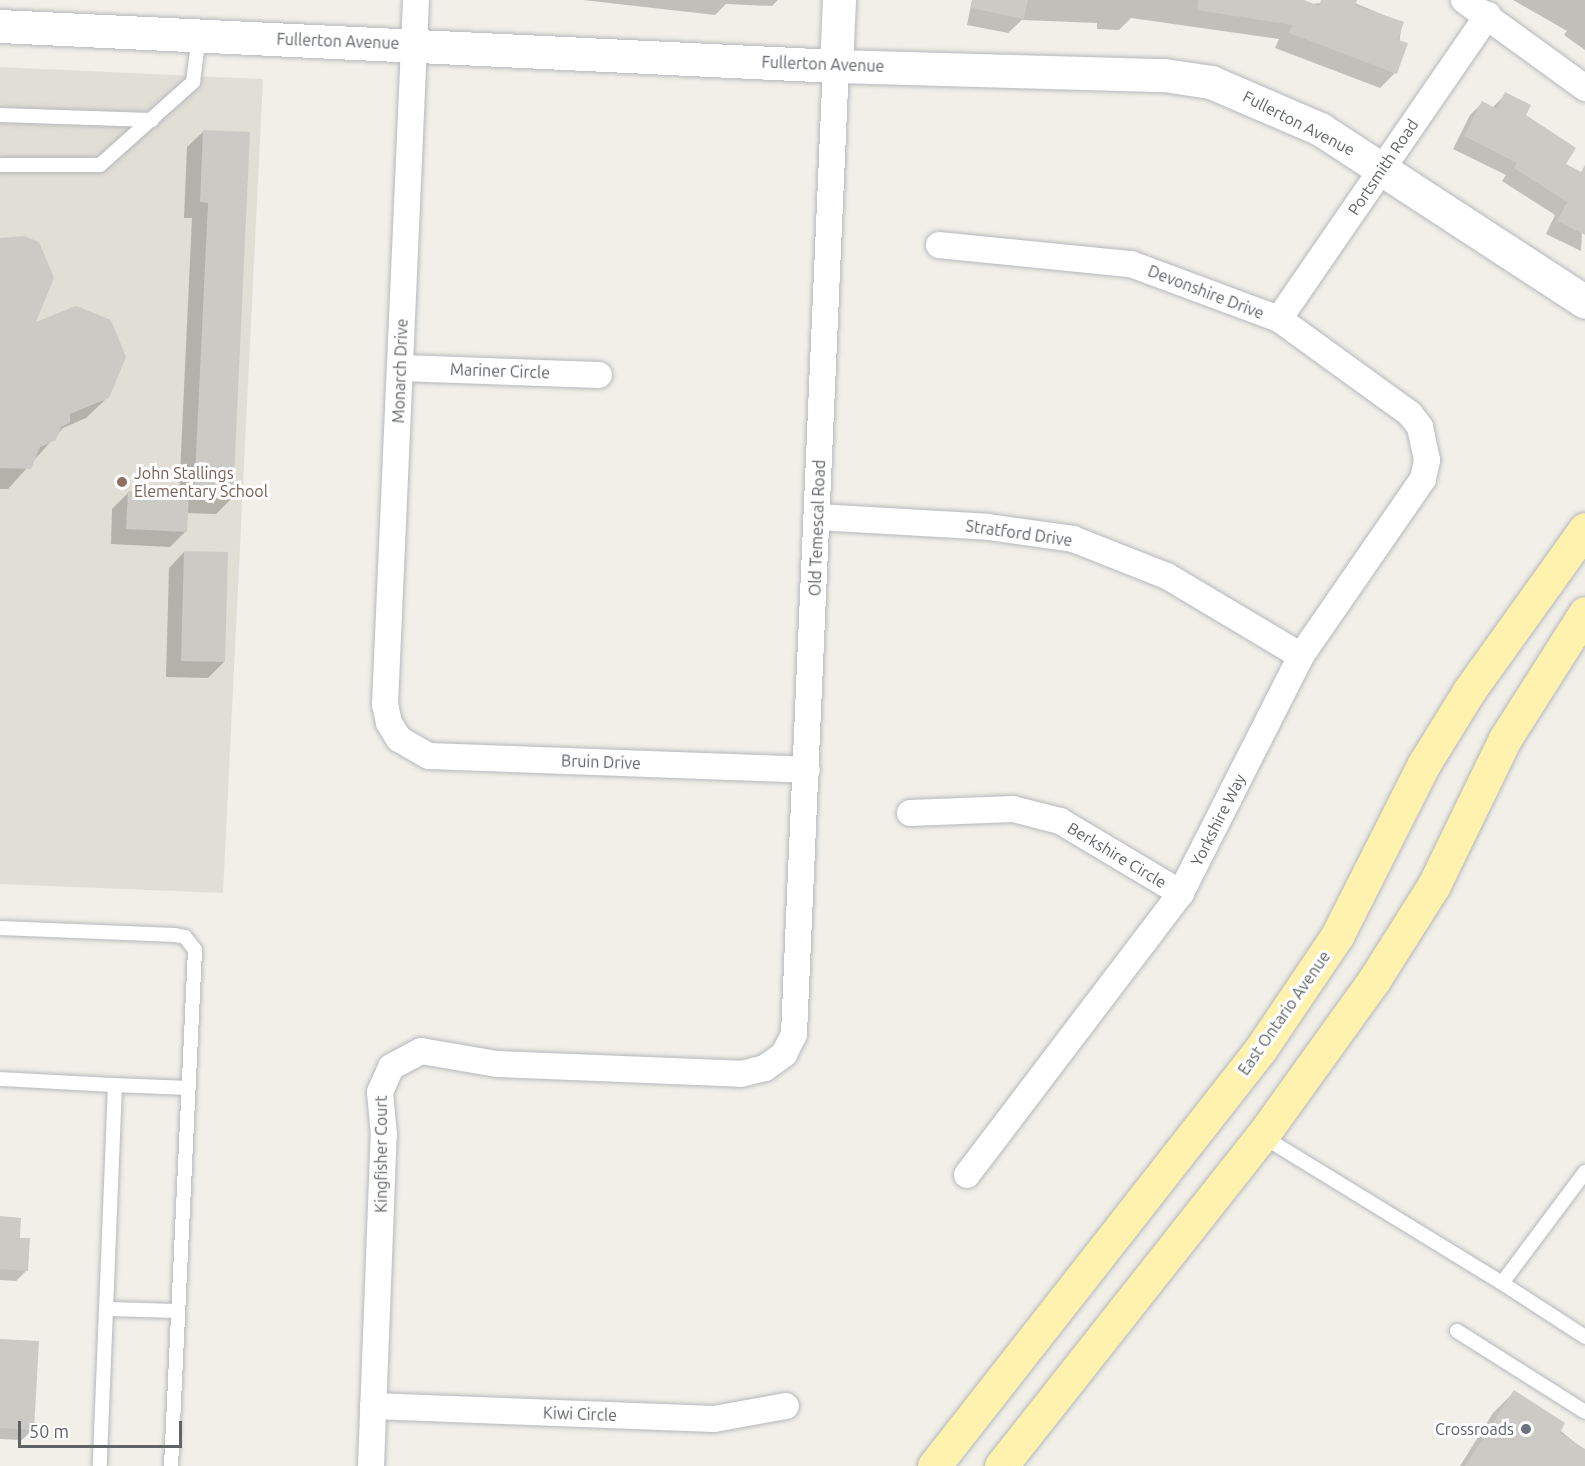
<!DOCTYPE html>
<style>
body{margin:0}
#map{position:relative;width:1585px;height:1466px;overflow:hidden;background:#f1efe8;font-family:Ubuntu,sans-serif}
div>[style]{position:absolute}
[style*='--x']{left:calc(var(--x)*1px);top:calc(var(--y)*1px);width:calc(var(--w)*1px);rotate:calc(var(--a)*1deg)}
.education>*{inset:0;background:#e1ded6}
.shadow>*{inset:0;background:#0003}
.building>*{inset:0;background:#cccac5}
.roads{filter:drop-shadow(0 0 2px #b5b8bc) drop-shadow(0 0 2px #b5b8bc)}
.lane>*{height:14px;margin:-7px;padding:0 7px;transform-origin:7px;border-radius:7px;background:#fff}
.street>*{height:26px;margin:-13px;padding:0 13px;transform-origin:13px;border-radius:13px;background:#fff}
.secondary>*{height:33px;margin:-16.5px;padding:0 16.5px;transform-origin:16.5px;border-radius:16.5px;background:#fff}
.primary>*{height:33px;margin:-16.5px;padding:0 16.5px;transform-origin:16.5px;border-radius:16.5px;background:#fff2af}
.dots>*{width:16px;height:16px;translate:-50% -50%;box-sizing:border-box;border:3px solid #fff;border-radius:50%}
span{translate:-50% -50%;white-space:nowrap;text-align:center;line-height:1.15;-webkit-text-stroke:6px #fff;paint-order:stroke}
.street-label{font-size:16px;color:#5f6368}
.education-label{font-size:16px;color:#785e54}
.left{translate:0 -50%;text-align:left}
.worship-label{font-size:16px;color:#5b616d}
.right{translate:-100% -50%;text-align:right}
.scale{position:absolute;left:18px;top:1421px;width:164px;height:27px;box-sizing:border-box;border:3px solid #5f6368;border-top:0;padding-left:8px;font-size:18px;line-height:21px;white-space:nowrap;color:#5f6368;-webkit-text-stroke:4px #fff;paint-order:stroke}
</style>
<div id="map">
<div class="education">
<i style="clip-path:polygon(0 67px,263px 79px,223px 893px,0 884px)"></i>
</div>
<div class="shadow">
<i style="clip-path:polygon(583px 0,778px 0,772px 6px,726px 4px,715px 15px)"></i>
<i style="clip-path:polygon(972px 0,1300px 0,1311px 4px,1348px 0,1402px 23px,1395px 73px,1380px 88px,1275px 48px,1279px 39px,1131px 18px,1119px 30px,1097px 29px,1097px 23px,1022px 20px,1008px 33px,967px 25px)"></i>
<i style="clip-path:polygon(1513px 0,1585px 0,1585px 50px,1564px 35px,1567px 31px)"></i>
<i style="clip-path:polygon(1506px 94px,1563px 165px,1585px 176px,1581px 251px,1546px 234px,1555px 215px,1502px 181px,1506px 175px,1453px 149px,1470px 115px,1482px 103px,1492px 108px)"></i>
<i style="clip-path:polygon(203px 132px,232px 498px,216px 514px,186px 513px,186px 531px,170px 547px,111px 544px,112px 509px,128px 493px,179px 495px,192px 218px,184px 218px,187px 147px)"></i>
<i style="clip-path:polygon(0 238px,38px 243px,34px 324px,108px 397px,86px 418px,63px 428px,8px 489px,0 489px)"></i>
<i style="clip-path:polygon(184px 552px,224px 662px,208px 678px,166px 677px,169px 568px)"></i>
<i style="clip-path:polygon(0 1218px,19px 1239px,27px 1270px,16px 1281px,0 1280px)"></i>
<i style="clip-path:polygon(0 1341px,33px 1429px,22px 1440px,0 1439px)"></i>
<i style="clip-path:polygon(1514px 1392px,1585px 1451px,1585px 1466px,1460px 1466px,1493px 1413px)"></i>
</div>
<div class="building">
<i style="clip-path:polygon(972px 0,1028px 0,1024px 19px,971px 8px)"></i>
<i style="clip-path:polygon(1198px 0,1304px 0,1319px 6px,1321px 0,1357px 0,1355px 5px,1404px 22px,1398px 40px,1408px 43px,1397px 74px,1289px 33px,1292px 25px,1197px 10px)"></i>
<i style="clip-path:polygon(1505px 92px,1531px 105px,1526px 115px,1576px 148px,1566px 164px,1581px 172px,1585px 165px,1585px 235px,1557px 221px,1567px 202px,1514px 168px,1517px 163px,1464px 136px,1482px 101px,1497px 109px)"></i>
<i style="clip-path:polygon(203px 130px,250px 132px,233px 499px,194px 497px,208px 203px,200px 202px)"></i>
<i style="clip-path:polygon(24px 236px,39px 242px,54px 278px,36px 322px,76px 306px,111px 320px,126px 357px,109px 398px,70px 414px,70px 423px,61px 427px,56px 440px,40px 447px,31px 469px,0 468px,0 238px)"></i>
<i style="clip-path:polygon(128px 491px,189px 494px,187px 532px,126px 529px)"></i>
<i style="clip-path:polygon(184px 551px,228px 552px,225px 662px,181px 661px)"></i>
<i style="clip-path:polygon(0 1216px,21px 1218px,20px 1238px,30px 1238px,28px 1271px,0 1269px)"></i>
<i style="clip-path:polygon(0 1339px,39px 1341px,34px 1430px,0 1428px)"></i>
<i style="clip-path:polygon(1514px 1390px,1565px 1423px,1560px 1433px,1585px 1449px,1585px 1466px,1465px 1466px)"></i>
</div>
<div class="roads">
<div class="lane">
<i style="--x:0;--y:115;--w:152;--a:1.9"></i>
<i style="--x:0;--y:165;--w:100;--a:0"></i>
<i style="--x:100;--y:165;--w:125;--a:-41.7"></i>
<i style="--x:193;--y:82;--w:47;--a:-82.7"></i>
<i style="--x:0;--y:928;--w:175;--a:2.3"></i>
<i style="--x:175;--y:935;--w:10;--a:11"></i>
<i style="--x:185;--y:937;--w:16;--a:52"></i>
<i style="--x:195;--y:950;--w:517;--a:92.66"></i>
<i style="--x:0;--y:1079;--w:115;--a:3"></i>
<i style="--x:115;--y:1085;--w:381;--a:92.3"></i>
<i style="--x:115;--y:1085;--w:73;--a:2.4"></i>
<i style="--x:1262;--y:1136;--w:281;--a:31.5"></i>
<i style="--x:1502;--y:1283;--w:139;--a:-53.2"></i>
<i style="--x:1502;--y:1283;--w:99;--a:33"></i>
<i style="--x:107;--y:1309;--w:71;--a:1.6"></i>
<i style="--x:1457;--y:1331;--w:151;--a:32.3"></i>
</div>
<div class="street">
<i style="--x:416;--y:0;--w:705;--a:92.52"></i>
<i style="--x:385;--y:704;--w:19;--a:78"></i>
<i style="--x:389;--y:723;--w:19;--a:58"></i>
<i style="--x:399;--y:739;--w:34;--a:30"></i>
<i style="--x:429;--y:756;--w:378;--a:2.1"></i>
<i style="--x:1464;--y:0;--w:150;--a:36"></i>
<i style="--x:939;--y:245;--w:193;--a:5.7"></i>
<i style="--x:1131;--y:264;--w:158;--a:20.4"></i>
<i style="--x:1279;--y:319;--w:162;--a:35.9"></i>
<i style="--x:1410;--y:414;--w:16;--a:52"></i>
<i style="--x:1420;--y:427;--w:34;--a:78"></i>
<i style="--x:1427;--y:460;--w:19;--a:102"></i>
<i style="--x:1423;--y:479;--w:215;--a:124.6"></i>
<i style="--x:1301;--y:656;--w:266;--a:116.9"></i>
<i style="--x:1181;--y:893;--w:354;--a:127.2"></i>
<i style="--x:1279;--y:319;--w:369;--a:-55.5"></i>
<i style="--x:400;--y:368;--w:199;--a:2"></i>
<i style="--x:817;--y:517;--w:171;--a:3.3"></i>
<i style="--x:988;--y:527;--w:86;--a:8"></i>
<i style="--x:1073;--y:539;--w:101;--a:21.5"></i>
<i style="--x:1167;--y:576;--w:156;--a:30.8"></i>
<i style="--x:910;--y:813;--w:103;--a:-2.2"></i>
<i style="--x:1013;--y:809;--w:49;--a:14.3"></i>
<i style="--x:1060;--y:821;--w:141;--a:30.8"></i>
<i style="--x:373;--y:1406;--w:341;--a:2.2"></i>
<i style="--x:714;--y:1419;--w:73;--a:-10.2"></i>
<i style="--x:371;--y:1466;--w:331;--a:-87.8"></i>
<i style="--x:384;--y:1135;--w:43;--a:-95.3"></i>
<i style="--x:380;--y:1092;--w:27;--a:-66"></i>
<i style="--x:391;--y:1067;--w:34;--a:-28"></i>
<i style="--x:421;--y:1051;--w:77;--a:9.7"></i>
<i style="--x:497;--y:1064;--w:244;--a:2.3"></i>
<i style="--x:741;--y:1074;--w:25;--a:-14"></i>
<i style="--x:765;--y:1068;--w:24;--a:-36"></i>
<i style="--x:784;--y:1054;--w:22;--a:-63"></i>
<i style="--x:794;--y:1034;--w:969;--a:-87.52"></i>
</div>
<div class="secondary">
<i style="--x:0;--y:26;--w:837;--a:2.74"></i>
<i style="--x:836;--y:66;--w:328;--a:1.6"></i>
<i style="--x:1164;--y:75;--w:48;--a:8.5"></i>
<i style="--x:1211;--y:82;--w:119;--a:23.3"></i>
<i style="--x:1320;--y:129;--w:316;--a:33.1"></i>
<i style="--x:836;--y:66;--w:66;--a:-87.4"></i>
</div>
<div class="primary">
<i style="--x:934;--y:1466;--w:529;--a:-51.92"></i>
<i style="--x:1260;--y:1050;--w:138;--a:-56"></i>
<i style="--x:1337;--y:936;--w:193;--a:-63.2"></i>
<i style="--x:1424;--y:764;--w:86;--a:-58.3"></i>
<i style="--x:1469;--y:691;--w:199;--a:-54.4"></i>
<i style="--x:1001;--y:1466;--w:421;--a:-51.7"></i>
<i style="--x:1262;--y:1136;--w:192;--a:-54.3"></i>
<i style="--x:1374;--y:980;--w:112;--a:-57.7"></i>
<i style="--x:1434;--y:885;--w:162;--a:-64.1"></i>
<i style="--x:1505;--y:739;--w:149;--a:-57.6"></i>
</div>
</div>
<div class="dots">
<i style="left:122px;top:482px;background:#8d6e63"></i>
<i style="left:1526px;top:1429px;background:#6b7280"></i>
</div>
<div class="street-label">
<span style="left:338px;top:41px;rotate:2deg">Fullerton Avenue</span>
<span style="left:823px;top:64px;rotate:2deg">Fullerton Avenue</span>
<span style="left:1299px;top:123px;rotate:27deg">Fullerton Avenue</span>
<span style="left:1383px;top:167px;rotate:-56deg">Portsmith Road</span>
<span style="left:1206px;top:292px;rotate:21deg">Devonshire Drive</span>
<span style="left:400px;top:371px;rotate:-88deg">Monarch Drive</span>
<span style="left:500px;top:371px;rotate:2deg">Mariner Circle</span>
<span style="left:817px;top:528px;rotate:-88deg">Old Temescal Road</span>
<span style="left:1019px;top:533px;rotate:8deg">Stratford Drive</span>
<span style="left:601px;top:762px;rotate:2deg">Bruin Drive</span>
<span style="left:1218px;top:820px;rotate:-63deg">Yorkshire Way</span>
<span style="left:1117px;top:855px;rotate:31deg">Berkshire Circle</span>
<span style="left:1284px;top:1013px;rotate:-55deg">East Ontario Avenue</span>
<span style="left:381px;top:1154px;rotate:-90deg">Kingfisher Court</span>
<span style="left:580px;top:1414px;rotate:2deg">Kiwi Circle</span>
</div>
<div class="education-label">
<span class="left" style="left:134px;top:482px">John Stallings<br>Elementary School</span>
</div>
<div class="worship-label">
<span class="right" style="left:1514px;top:1429px">Crossroads</span>
</div>
<div class="scale">50 m</div>
</div>
